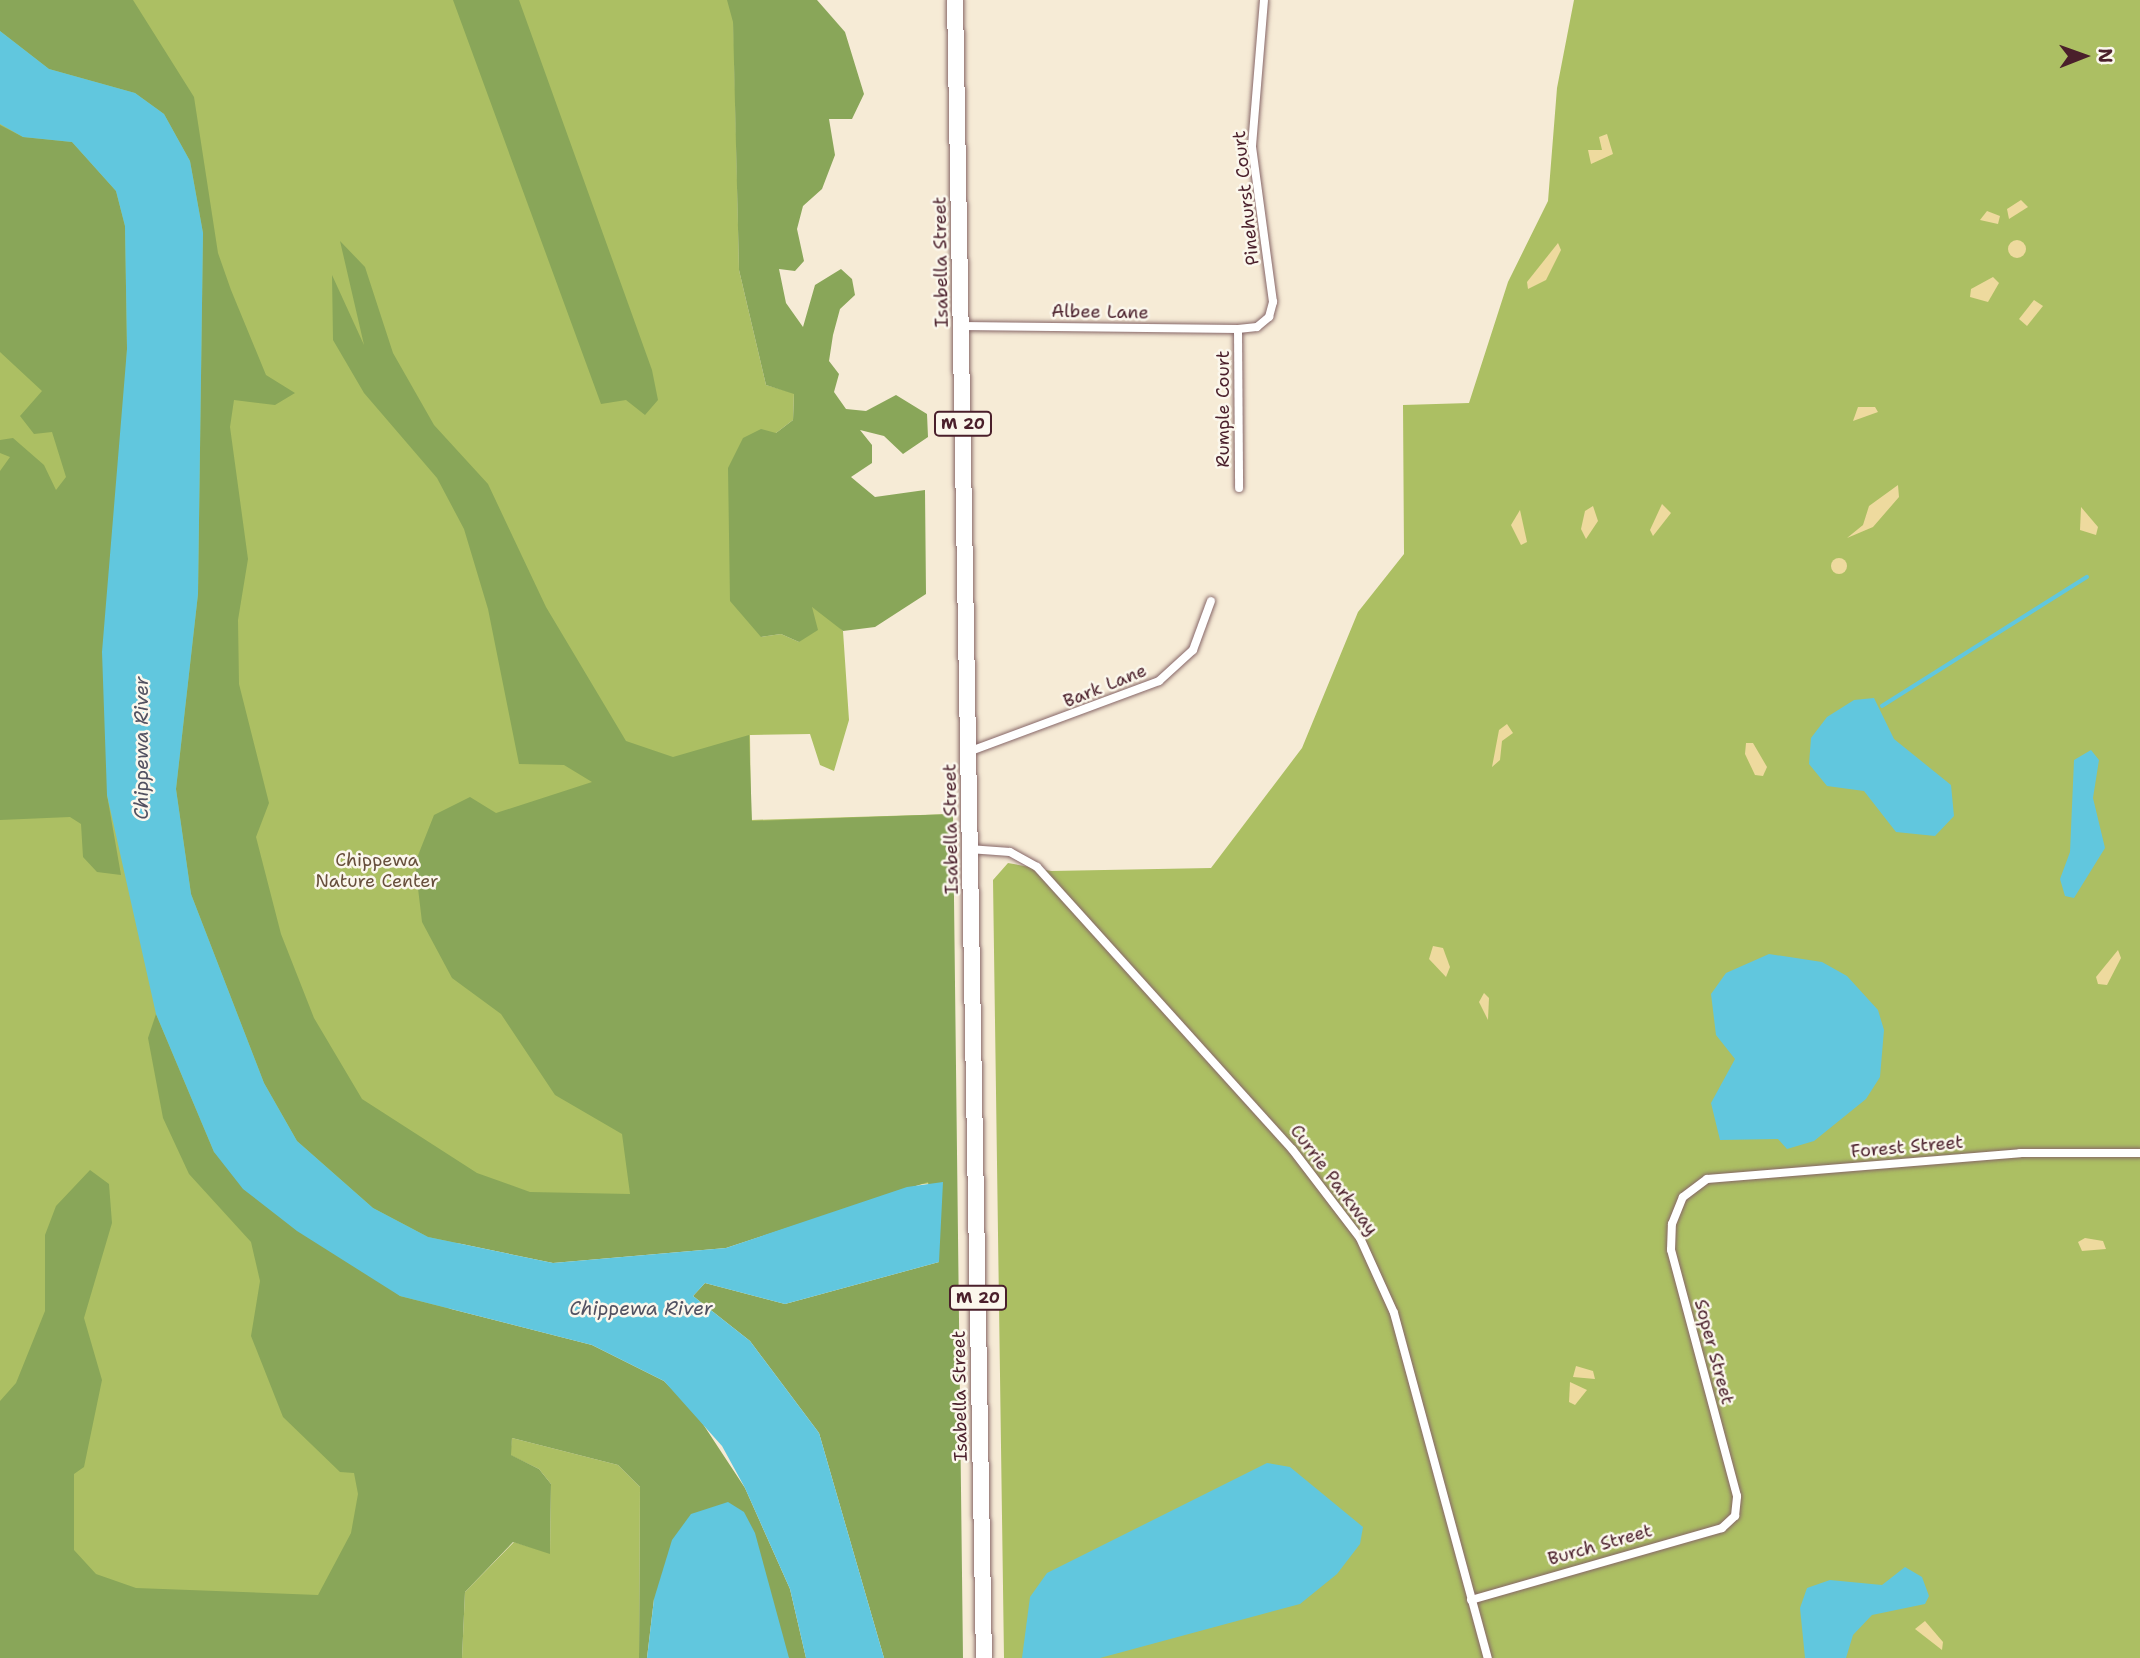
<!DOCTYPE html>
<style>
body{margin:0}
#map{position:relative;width:2140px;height:1658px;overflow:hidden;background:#f6ebd6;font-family:"Shantell Sans",sans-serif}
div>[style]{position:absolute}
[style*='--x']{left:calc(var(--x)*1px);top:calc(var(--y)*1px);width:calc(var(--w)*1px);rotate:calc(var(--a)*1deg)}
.green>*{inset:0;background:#acbf63}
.forest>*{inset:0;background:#89a659}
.sand>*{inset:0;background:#eeda9e}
.round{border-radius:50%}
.water>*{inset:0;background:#61c7de}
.stream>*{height:3.5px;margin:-1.75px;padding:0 1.75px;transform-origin:1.75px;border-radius:1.75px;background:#61c7de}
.roads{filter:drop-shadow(0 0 2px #866667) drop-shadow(0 0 2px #866667)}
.street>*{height:8px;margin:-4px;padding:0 4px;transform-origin:4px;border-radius:4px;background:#fff}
.highway>*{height:16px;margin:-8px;padding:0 8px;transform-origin:8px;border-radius:8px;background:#fff}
span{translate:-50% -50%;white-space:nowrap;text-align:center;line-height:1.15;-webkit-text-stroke:5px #fbf7ec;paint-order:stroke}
.shield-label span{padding:2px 5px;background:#fbf7ec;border:2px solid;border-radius:5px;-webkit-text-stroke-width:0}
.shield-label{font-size:16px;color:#4a1f2b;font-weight:700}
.street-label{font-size:18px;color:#4a1f2b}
.park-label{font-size:18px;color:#674f3c}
.water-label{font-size:19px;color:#515161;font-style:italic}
.north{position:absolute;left:2049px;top:21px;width:70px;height:70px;-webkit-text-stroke:5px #fbf7ec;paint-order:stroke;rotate:89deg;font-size:19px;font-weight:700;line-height:28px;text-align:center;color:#4a1f2b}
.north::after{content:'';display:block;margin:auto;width:24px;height:32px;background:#4a1f2b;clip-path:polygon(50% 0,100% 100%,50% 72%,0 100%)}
</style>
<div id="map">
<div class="green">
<i style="clip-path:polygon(0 0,733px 0,739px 270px,766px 385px,794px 393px,793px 420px,776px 433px,761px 637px,781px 634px,799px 642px,811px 606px,831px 619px,843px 631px,849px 720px,834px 771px,820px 765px,810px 734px,750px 735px,751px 820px,953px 814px,955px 1180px,454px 1244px,425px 1658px,0 1658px)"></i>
<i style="clip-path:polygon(1574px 0,2140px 0,2140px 1658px,1004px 1658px,993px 880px,1008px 863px,1051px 871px,1211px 868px,1302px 748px,1358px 612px,1404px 554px,1403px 405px,1469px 403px,1508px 282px,1548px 201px,1557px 88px)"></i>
<i style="clip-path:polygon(512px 1438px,618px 1465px,640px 1487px,639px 1658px,462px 1658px,465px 1592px,514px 1542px,550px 1553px,551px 1484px,539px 1469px,510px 1455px)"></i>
</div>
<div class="forest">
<i style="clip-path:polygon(0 0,133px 0,194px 97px,218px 253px,231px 290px,266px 375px,295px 393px,275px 405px,234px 400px,230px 427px,248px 559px,238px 620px,239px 684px,269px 803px,256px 837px,281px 934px,314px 1018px,362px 1099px,477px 1173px,530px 1192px,630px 1194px,622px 1134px,555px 1095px,501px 1014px,452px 978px,422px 922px,415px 863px,434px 815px,470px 797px,496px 813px,592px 782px,564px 765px,519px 764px,488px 609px,464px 529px,437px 478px,364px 393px,333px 340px,332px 275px,364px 345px,340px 241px,365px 267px,393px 353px,434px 425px,488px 484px,546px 607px,626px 741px,673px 757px,749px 735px,752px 821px,953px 814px,963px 1658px,884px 1658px,819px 1433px,750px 1341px,693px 1296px,705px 1283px,785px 1304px,939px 1262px,928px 1182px,726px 1248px,553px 1263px,428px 1237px,373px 1208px,297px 1141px,264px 1083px,191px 894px,176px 789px,198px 594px,203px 233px,190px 161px,164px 114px,135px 93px,49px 69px,0 31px)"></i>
<i style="clip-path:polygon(453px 0,519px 0,652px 370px,658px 400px,645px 415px,626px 400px,601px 404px)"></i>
<i style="clip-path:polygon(727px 0,817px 0,845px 32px,864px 94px,852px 119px,829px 119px,835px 155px,822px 189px,803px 206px,797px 229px,804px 261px,795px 271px,779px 269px,786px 303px,803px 327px,815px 285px,841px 269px,852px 279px,855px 295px,840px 309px,833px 335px,829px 361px,839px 374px,834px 392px,846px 409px,866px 411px,896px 395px,927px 414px,928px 437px,903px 454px,884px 436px,860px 430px,872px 445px,872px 463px,851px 477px,875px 497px,925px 490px,926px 594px,875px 627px,843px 631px,812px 607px,818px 630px,799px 642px,781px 634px,761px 637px,730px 601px,728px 468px,743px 438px,761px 429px,776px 433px,793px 420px,794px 394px,766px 385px,739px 270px,733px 22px)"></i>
<i style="clip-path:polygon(0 125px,23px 137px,72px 142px,116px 191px,125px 226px,127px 349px,107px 795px,121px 875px,97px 872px,83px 857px,81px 824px,70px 817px,0 820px,0 471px,10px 457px,0 453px,0 440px,13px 438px,44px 465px,56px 490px,66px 477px,52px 432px,34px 434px,20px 416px,42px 391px,0 352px)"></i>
<i style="clip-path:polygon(156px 1014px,214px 1152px,400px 1296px,592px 1345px,664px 1381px,695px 1412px,745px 1488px,790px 1589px,806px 1658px,789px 1658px,654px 1599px,647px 1658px,639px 1658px,640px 1487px,618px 1465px,512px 1438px,511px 1455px,539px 1469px,551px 1484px,550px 1554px,513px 1542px,465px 1592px,462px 1658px,0 1658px,0 1401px,16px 1383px,45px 1311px,45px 1235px,56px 1206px,90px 1170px,109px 1184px,112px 1223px,84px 1318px,102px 1380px,84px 1467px,74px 1474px,74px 1550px,96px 1574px,136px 1588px,318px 1595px,351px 1533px,358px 1494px,354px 1473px,340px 1472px,283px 1417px,251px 1336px,260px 1281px,251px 1242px,189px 1174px,163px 1118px,148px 1038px)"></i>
</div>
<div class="sand">
<i style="clip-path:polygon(1607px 134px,1613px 154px,1591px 164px,1588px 150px,1602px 150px,1599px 137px)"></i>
<i style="clip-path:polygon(2021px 200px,2028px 207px,2009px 219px,2007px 209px)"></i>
<i style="clip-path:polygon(1987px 211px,2000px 216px,1998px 224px,1980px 220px)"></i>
<i class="round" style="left:2008px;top:240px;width:18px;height:18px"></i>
<i style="clip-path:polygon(1558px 243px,1561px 250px,1546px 280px,1528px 289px,1527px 282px)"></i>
<i style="clip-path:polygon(1993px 277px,1999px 283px,1988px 302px,1970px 297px,1971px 289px)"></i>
<i style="clip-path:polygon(2034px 300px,2043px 306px,2027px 326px,2019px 319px)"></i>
<i style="clip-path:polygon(1858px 407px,1875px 407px,1878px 412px,1853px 421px)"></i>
<i style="clip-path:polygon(1898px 485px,1899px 497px,1873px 527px,1847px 538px,1863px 525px,1869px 506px)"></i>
<i style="clip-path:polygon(1662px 504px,1671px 513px,1653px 536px,1650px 530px)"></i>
<i style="clip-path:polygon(1593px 506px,1598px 521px,1586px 539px,1581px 529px,1585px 511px)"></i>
<i style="clip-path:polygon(2081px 507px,2098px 527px,2096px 535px,2080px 530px)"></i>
<i style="clip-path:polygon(1520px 510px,1527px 542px,1521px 545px,1511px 525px)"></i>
<i class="round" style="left:1831px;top:558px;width:16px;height:16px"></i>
<i style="clip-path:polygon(1507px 724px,1513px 733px,1502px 741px,1500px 760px,1492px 767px,1499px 730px)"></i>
<i style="clip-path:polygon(1753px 743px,1767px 767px,1763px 776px,1755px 775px,1745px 754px,1746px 743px)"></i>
<i style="clip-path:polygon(1433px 946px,1443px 948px,1450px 967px,1446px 977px,1429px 959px)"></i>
<i style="clip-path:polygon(2118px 950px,2121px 958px,2107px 985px,2098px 984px,2096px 977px)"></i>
<i style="clip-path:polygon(1484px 993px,1489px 998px,1488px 1020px,1479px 1002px)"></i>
<i style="clip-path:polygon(2085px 1238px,2103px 1241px,2106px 1249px,2082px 1251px,2078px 1242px)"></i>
<i style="clip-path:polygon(1576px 1366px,1593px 1371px,1595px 1379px,1573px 1377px)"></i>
<i style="clip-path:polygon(1570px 1382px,1587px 1390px,1575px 1405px,1569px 1402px)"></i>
<i style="clip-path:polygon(1925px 1621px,1943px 1642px,1942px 1650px,1915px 1629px)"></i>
</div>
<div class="water">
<i style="clip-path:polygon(0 31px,49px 69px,135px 93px,164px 114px,190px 161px,203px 233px,198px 594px,176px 789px,191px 894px,264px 1083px,297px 1141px,373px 1208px,428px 1237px,553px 1263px,726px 1248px,907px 1187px,943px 1182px,939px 1262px,785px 1304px,705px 1283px,693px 1296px,750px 1341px,819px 1433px,884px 1658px,806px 1658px,790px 1589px,745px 1488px,722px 1446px,664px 1381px,592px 1345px,400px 1296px,297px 1231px,243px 1189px,214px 1152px,156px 1014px,107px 795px,102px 652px,127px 349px,125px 226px,116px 191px,72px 142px,23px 137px,0 124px)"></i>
<i style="clip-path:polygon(1874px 698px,1894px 739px,1951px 785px,1954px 816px,1935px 836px,1896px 832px,1864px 791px,1827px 786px,1809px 764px,1811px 738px,1827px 717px,1854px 700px)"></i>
<i style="clip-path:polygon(2091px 750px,2099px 760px,2093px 798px,2105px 848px,2074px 898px,2065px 896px,2060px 879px,2070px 852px,2074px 760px)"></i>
<i style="clip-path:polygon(1769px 954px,1822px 962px,1847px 976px,1878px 1010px,1884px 1030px,1880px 1077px,1866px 1099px,1814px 1141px,1787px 1149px,1778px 1139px,1720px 1140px,1711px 1103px,1735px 1059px,1716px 1035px,1711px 994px,1726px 973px)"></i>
<i style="clip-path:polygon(1267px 1463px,1290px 1467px,1363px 1527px,1360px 1544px,1337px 1574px,1300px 1604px,1100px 1658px,1022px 1658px,1030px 1597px,1047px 1573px)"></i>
<i style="clip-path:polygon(728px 1502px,744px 1512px,755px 1533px,789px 1658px,647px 1658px,654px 1599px,672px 1540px,691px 1514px)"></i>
<i style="clip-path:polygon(1905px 1567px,1922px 1577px,1929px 1596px,1925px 1604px,1872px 1615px,1853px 1635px,1846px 1658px,1805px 1658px,1800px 1608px,1807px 1588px,1830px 1580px,1882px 1585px)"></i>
</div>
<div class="stream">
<i style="--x:1882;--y:706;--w:242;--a:-32.2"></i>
</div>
<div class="roads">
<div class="street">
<i style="--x:961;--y:326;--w:277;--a:0.6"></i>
<i style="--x:1238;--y:329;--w:19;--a:-6"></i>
<i style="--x:1257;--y:327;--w:16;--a:-40"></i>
<i style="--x:1269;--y:317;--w:16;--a:-75"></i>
<i style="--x:1273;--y:302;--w:157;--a:-97.7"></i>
<i style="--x:1252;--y:146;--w:146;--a:-85.3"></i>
<i style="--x:1238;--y:329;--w:159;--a:89.6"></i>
<i style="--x:968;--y:752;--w:204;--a:-20.4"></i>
<i style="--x:1159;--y:681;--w:46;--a:-42.4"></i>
<i style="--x:1193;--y:650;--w:52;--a:-69.8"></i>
<i style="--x:969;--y:849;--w:41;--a:4.2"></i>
<i style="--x:1010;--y:852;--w:31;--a:29"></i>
<i style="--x:1037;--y:867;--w:380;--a:47.9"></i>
<i style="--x:1292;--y:1149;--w:112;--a:52.6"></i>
<i style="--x:1360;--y:1238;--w:82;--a:65.6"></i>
<i style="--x:1394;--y:1313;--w:358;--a:74.8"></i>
<i style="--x:1471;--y:1600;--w:261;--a:-16"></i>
<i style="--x:1722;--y:1528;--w:18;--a:-43"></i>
<i style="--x:1735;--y:1516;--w:20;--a:-84"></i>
<i style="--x:1737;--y:1496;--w:255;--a:-105"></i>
<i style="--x:1671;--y:1250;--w:26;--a:-88"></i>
<i style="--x:1672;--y:1224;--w:29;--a:-68"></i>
<i style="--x:1683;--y:1197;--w:30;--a:-37"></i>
<i style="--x:1707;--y:1179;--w:314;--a:-4.7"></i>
<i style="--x:2020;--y:1153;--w:120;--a:0"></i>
</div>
<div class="highway">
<i style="--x:955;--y:0;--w:1658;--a:89"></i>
</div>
</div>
<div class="shield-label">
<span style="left:963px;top:424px">M 20</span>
<span style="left:978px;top:1298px">M 20</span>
</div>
<div class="street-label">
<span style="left:1246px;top:198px;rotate:-96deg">Pinehurst Court</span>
<span style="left:941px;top:262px;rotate:-91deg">Isabella Street</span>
<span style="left:1100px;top:312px;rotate:1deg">Albee Lane</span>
<span style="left:1223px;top:409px;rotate:-90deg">Rumple Court</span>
<span style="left:1105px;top:686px;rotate:-22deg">Bark Lane</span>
<span style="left:951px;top:829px;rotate:-91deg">Isabella Street</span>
<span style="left:1907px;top:1147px;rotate:-5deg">Forest Street</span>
<span style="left:1334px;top:1180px;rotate:53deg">Currie Parkway</span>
<span style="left:1714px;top:1352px;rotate:75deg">Soper Street</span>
<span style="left:960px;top:1396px;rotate:-91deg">Isabella Street</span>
<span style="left:1600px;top:1545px;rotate:-16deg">Burch Street</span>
</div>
<div class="park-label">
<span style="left:377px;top:871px">Chippewa<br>Nature Center</span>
</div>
<div class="water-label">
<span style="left:142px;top:748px;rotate:-90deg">Chippewa River</span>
<span style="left:641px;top:1309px">Chippewa River</span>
</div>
<div class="north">N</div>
</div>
